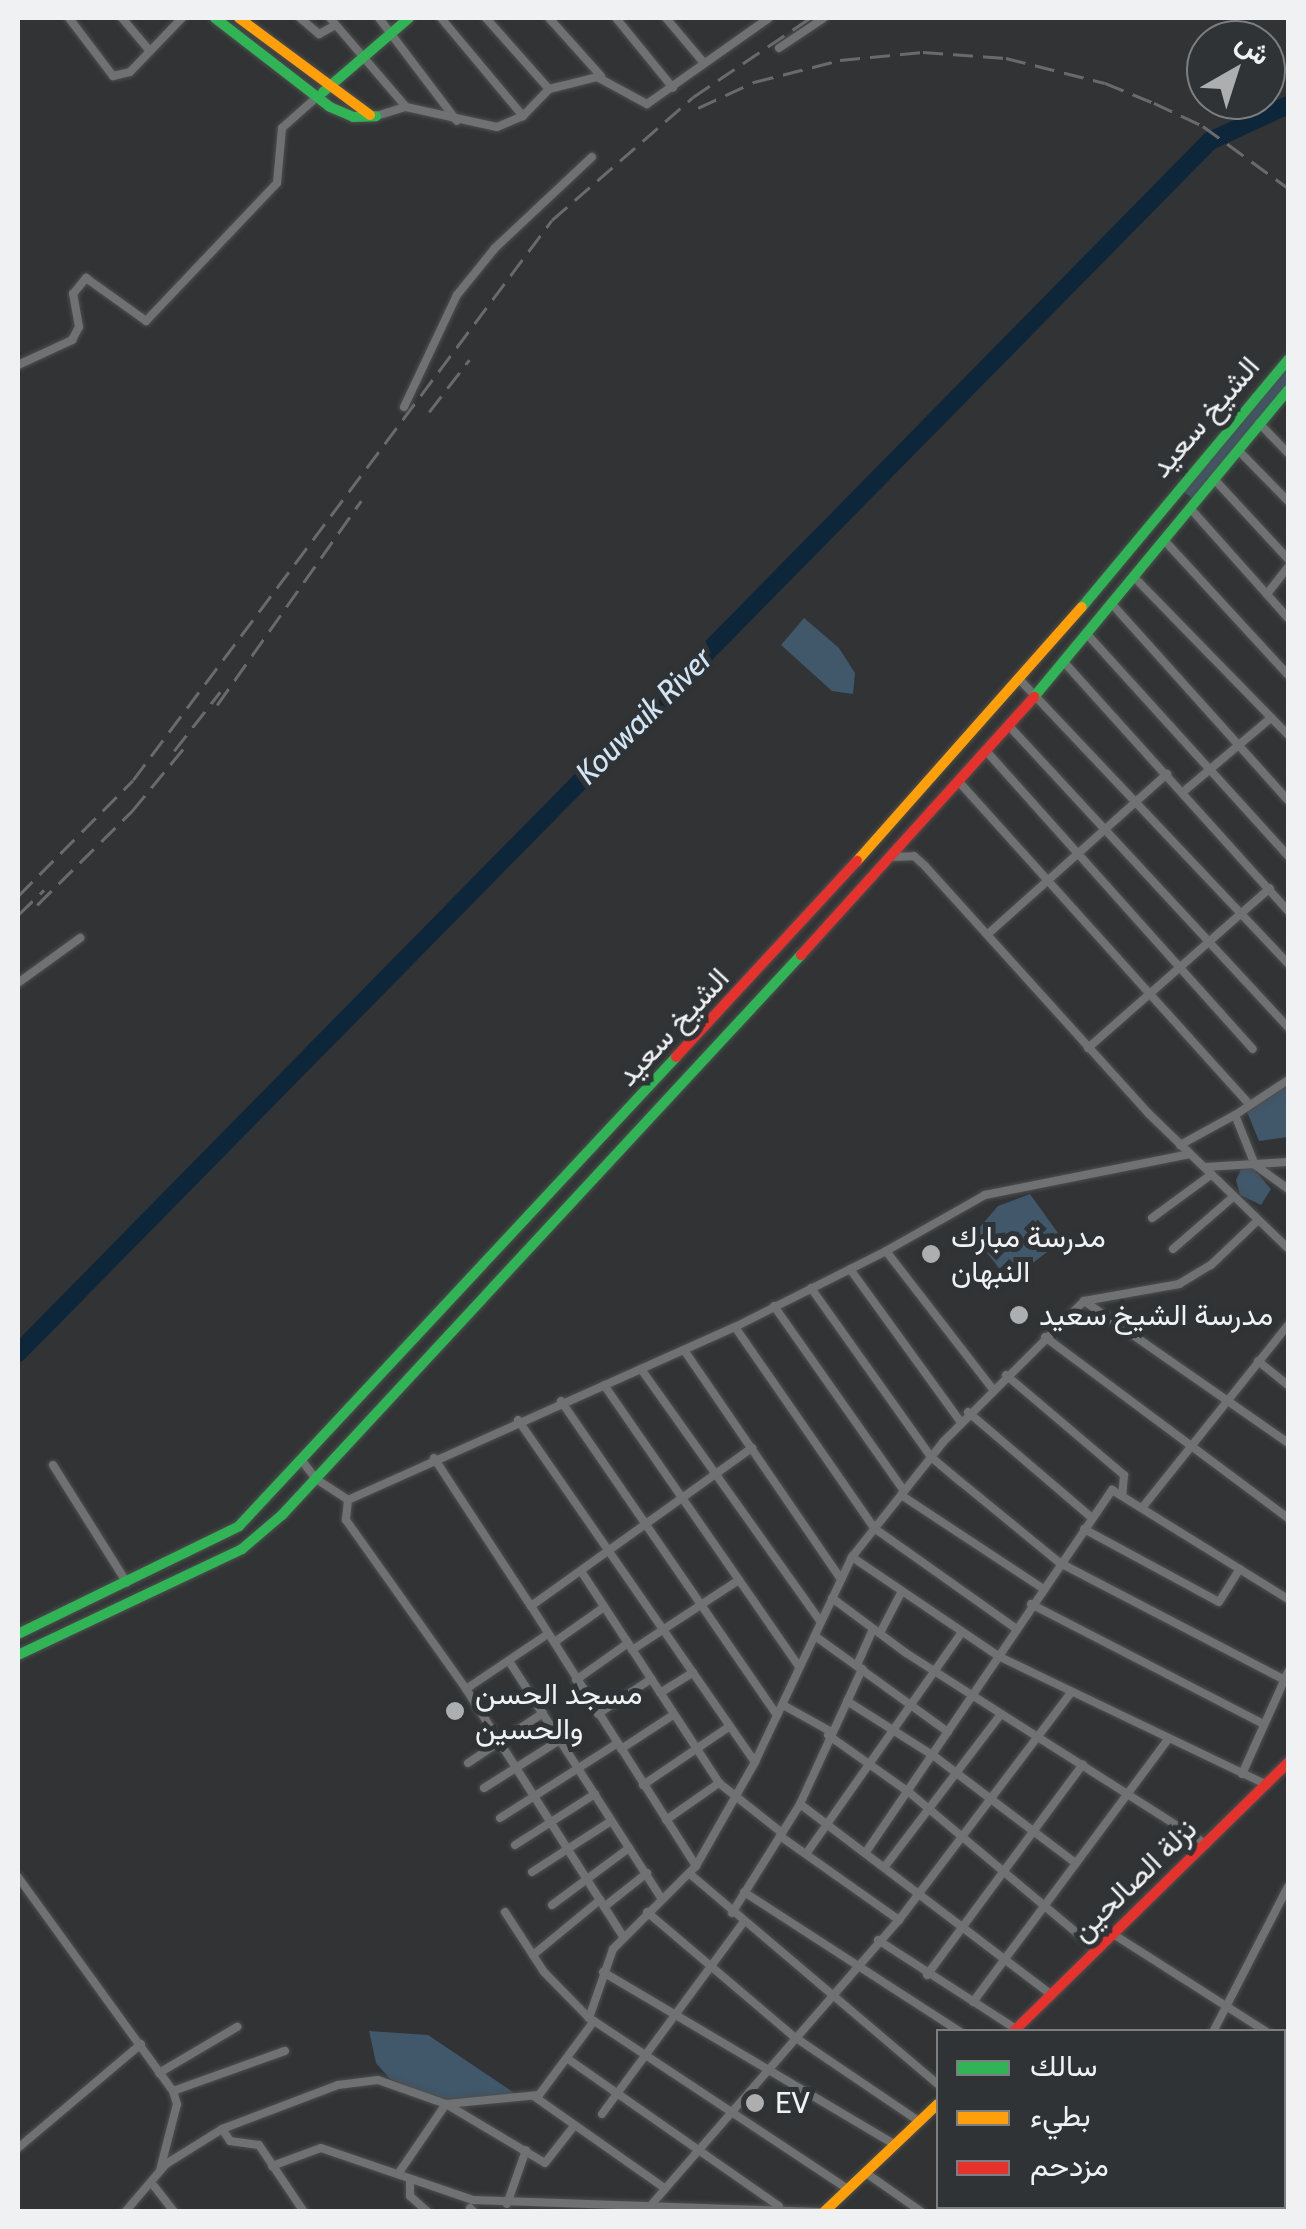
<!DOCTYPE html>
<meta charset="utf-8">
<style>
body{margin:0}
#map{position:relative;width:1306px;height:2229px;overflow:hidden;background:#313334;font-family:Cabin,Vazirmatn,sans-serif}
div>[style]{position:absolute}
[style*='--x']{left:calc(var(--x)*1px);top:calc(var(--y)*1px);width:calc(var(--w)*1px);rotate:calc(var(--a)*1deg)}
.green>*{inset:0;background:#41576a}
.river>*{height:18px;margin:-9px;padding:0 9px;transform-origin:9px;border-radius:9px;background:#0e2639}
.roads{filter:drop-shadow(0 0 2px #4d4f4f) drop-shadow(0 0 2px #4d4f4f)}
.street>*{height:8px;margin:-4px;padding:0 4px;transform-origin:4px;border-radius:4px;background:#6f7172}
.fast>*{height:10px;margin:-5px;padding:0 5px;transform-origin:5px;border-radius:5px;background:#30b455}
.slow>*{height:10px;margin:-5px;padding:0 5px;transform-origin:5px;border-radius:5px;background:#ff9f0a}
.jam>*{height:10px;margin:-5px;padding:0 5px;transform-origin:5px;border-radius:5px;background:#e5322d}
.rail>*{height:2.5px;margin-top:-1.25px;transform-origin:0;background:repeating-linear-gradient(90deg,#696a6b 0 20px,transparent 0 30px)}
.dots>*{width:28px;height:28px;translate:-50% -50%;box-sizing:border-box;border:5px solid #303335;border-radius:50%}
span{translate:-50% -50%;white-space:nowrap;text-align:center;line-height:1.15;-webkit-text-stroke:10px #303335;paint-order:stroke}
.street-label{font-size:30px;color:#eff1f3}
.poi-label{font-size:30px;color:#eff1f3}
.left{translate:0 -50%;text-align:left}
.water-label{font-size:32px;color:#d1e5f6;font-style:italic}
.frame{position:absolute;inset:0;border:20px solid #eff1f3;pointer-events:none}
.legend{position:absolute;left:936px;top:2029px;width:350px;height:180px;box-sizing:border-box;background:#303335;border:2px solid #7c7f81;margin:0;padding:12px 18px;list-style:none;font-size:30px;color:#eff1f3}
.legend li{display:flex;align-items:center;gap:20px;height:50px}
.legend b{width:50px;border:2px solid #7c7f81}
.north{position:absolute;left:1186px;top:20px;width:100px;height:100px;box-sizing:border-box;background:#303335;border:2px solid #7c7f81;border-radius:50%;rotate:39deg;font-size:28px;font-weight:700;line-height:40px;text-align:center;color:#eff1f3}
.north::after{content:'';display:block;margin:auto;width:35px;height:45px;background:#acaeb0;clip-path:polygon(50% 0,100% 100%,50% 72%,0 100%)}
</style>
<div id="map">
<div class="green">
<i style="clip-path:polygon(1288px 367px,1288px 383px,1192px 498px,1184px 492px)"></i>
<i style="clip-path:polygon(804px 618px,839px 648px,855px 673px,853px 694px,832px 691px,781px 645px)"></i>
<i style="clip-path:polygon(1288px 1083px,1288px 1137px,1259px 1141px,1247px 1112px)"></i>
<i style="clip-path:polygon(1252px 1167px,1271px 1189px,1261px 1205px,1240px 1195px,1236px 1180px,1241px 1169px)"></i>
<i style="clip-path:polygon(1030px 1194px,1063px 1240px,1009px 1281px,973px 1235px,998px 1206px)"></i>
<i style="clip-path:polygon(369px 2031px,428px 2035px,516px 2094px,440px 2100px,390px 2079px,376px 2063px)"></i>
</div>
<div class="river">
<i style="--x:18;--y:1353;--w:1700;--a:-45.48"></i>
<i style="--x:1210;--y:141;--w:86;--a:-24.8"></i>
</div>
<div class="roads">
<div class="street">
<i style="--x:69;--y:18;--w:73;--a:52.8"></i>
<i style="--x:113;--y:76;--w:17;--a:-13"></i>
<i style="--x:130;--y:72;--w:75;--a:-46.1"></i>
<i style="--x:122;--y:18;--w:43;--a:49.7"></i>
<i style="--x:300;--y:18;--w:25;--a:40"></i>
<i style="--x:319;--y:34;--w:19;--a:-28"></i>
<i style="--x:330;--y:18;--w:117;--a:49.5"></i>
<i style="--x:379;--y:18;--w:129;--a:52.9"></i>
<i style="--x:441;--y:18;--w:128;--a:50.1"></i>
<i style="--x:486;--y:18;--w:95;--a:48.4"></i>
<i style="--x:549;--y:18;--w:78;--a:48.1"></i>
<i style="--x:616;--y:18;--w:90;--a:50.8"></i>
<i style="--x:666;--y:18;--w:59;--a:49.8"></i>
<i style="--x:779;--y:48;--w:54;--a:-33.7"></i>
<i style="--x:376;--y:116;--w:31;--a:-17"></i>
<i style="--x:406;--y:107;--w:93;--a:12.4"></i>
<i style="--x:497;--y:127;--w:28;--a:-23"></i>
<i style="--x:523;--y:116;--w:37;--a:-46"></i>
<i style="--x:549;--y:89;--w:49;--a:-14"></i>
<i style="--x:597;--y:77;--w:57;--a:28.4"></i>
<i style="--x:647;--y:104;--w:149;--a:-35.2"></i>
<i style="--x:18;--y:365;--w:60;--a:-24.8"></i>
<i style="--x:72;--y:340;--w:15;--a:-62"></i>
<i style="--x:79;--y:327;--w:34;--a:-100"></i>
<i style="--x:73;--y:294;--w:21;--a:-51"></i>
<i style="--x:86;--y:278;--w:74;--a:35.6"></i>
<i style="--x:146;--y:321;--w:190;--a:-46.5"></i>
<i style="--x:277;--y:183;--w:55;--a:-84.8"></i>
<i style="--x:282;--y:128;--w:47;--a:-41.5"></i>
<i style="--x:404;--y:407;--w:124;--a:-64.7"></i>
<i style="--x:457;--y:295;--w:60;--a:-51"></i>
<i style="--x:495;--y:248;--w:133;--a:-43.2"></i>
<i style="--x:1259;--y:423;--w:42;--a:46"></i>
<i style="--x:1238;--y:450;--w:71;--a:45.6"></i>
<i style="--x:1214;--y:479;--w:109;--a:47.2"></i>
<i style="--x:1190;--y:508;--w:147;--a:48.3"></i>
<i style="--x:1164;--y:540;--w:183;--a:47.4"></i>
<i style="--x:1133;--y:576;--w:222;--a:45.7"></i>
<i style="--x:1267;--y:594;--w:34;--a:-52"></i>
<i style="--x:1111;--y:603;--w:265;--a:48.1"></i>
<i style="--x:1086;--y:633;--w:301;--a:47.8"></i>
<i style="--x:1063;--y:661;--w:336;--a:48"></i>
<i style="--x:1021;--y:681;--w:388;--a:46.6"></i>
<i style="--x:1010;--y:727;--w:409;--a:47.2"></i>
<i style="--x:988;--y:753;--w:397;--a:48.2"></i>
<i style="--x:960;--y:783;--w:433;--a:48"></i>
<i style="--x:1183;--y:792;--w:115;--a:-40.1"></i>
<i style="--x:891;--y:857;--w:23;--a:-2"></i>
<i style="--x:914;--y:856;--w:15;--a:42"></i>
<i style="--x:925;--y:866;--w:333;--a:47.9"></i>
<i style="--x:1148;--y:1113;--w:194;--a:44"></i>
<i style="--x:989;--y:933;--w:239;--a:-41.8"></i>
<i style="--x:18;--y:983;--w:77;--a:-36"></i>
<i style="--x:1088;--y:1048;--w:242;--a:-41.3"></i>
<i style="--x:1235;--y:1115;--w:64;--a:-33.4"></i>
<i style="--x:1180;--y:1145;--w:63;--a:-28.6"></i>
<i style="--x:1235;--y:1115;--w:54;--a:68.2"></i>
<i style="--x:1255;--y:1165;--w:41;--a:36"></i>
<i style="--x:1205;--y:1167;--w:83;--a:-3.4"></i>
<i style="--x:1152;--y:1218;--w:74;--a:-36.3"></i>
<i style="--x:1173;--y:1249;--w:79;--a:-40.9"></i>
<i style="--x:886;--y:1251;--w:114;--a:-29.5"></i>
<i style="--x:985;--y:1195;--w:209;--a:-11.3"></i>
<i style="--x:850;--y:1269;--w:188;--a:54.1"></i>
<i style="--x:811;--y:1288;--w:207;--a:54.6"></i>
<i style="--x:931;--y:1457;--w:39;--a:40"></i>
<i style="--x:961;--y:1482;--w:128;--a:39.3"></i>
<i style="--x:1060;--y:1563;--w:254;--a:27.5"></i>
<i style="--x:1084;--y:1301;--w:249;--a:34.8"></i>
<i style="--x:774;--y:1306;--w:226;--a:54.9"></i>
<i style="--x:735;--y:1327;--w:244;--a:55.3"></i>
<i style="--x:874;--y:1528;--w:173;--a:35.3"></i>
<i style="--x:1045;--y:1337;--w:303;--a:36.7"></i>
<i style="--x:684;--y:1350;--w:278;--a:55.6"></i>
<i style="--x:1258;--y:1361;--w:38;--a:39"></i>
<i style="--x:641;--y:1369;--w:310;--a:54.6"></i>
<i style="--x:1006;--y:1375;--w:155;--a:40.3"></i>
<i style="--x:1124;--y:1475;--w:21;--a:95"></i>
<i style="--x:604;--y:1385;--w:343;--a:55.3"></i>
<i style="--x:561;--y:1401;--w:381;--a:55.5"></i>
<i style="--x:968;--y:1412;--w:163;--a:40.5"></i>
<i style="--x:518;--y:1420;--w:416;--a:55.3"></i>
<i style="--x:434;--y:1458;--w:177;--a:56.8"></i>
<i style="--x:303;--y:1462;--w:21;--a:53"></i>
<i style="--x:316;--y:1479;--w:38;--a:33"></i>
<i style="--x:348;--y:1500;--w:20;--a:96"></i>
<i style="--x:346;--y:1520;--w:207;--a:54.6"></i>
<i style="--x:466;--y:1689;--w:293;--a:57.6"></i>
<i style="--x:53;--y:1465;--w:139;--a:57.9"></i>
<i style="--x:901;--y:1495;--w:169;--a:33.4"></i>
<i style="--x:348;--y:1500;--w:424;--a:-24.1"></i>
<i style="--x:735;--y:1327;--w:169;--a:-26.7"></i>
<i style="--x:886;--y:1251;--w:173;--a:52.3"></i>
<i style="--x:1142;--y:1508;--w:234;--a:-51.4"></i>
<i style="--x:1084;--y:1529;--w:153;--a:28.4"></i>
<i style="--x:1219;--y:1602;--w:39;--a:-58"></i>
<i style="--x:852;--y:1557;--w:176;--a:34.1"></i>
<i style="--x:998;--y:1656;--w:298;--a:25.6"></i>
<i style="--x:581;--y:1571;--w:253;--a:56.9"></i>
<i style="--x:719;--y:1783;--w:80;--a:38.4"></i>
<i style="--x:832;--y:1598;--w:92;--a:36.6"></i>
<i style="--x:906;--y:1653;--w:356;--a:32.5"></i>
<i style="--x:1031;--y:1604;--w:261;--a:27.3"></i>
<i style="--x:880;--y:1633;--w:47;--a:-62.4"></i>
<i style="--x:815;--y:1636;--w:164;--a:35.8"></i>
<i style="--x:556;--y:1641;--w:59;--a:-35.3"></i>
<i style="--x:632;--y:1650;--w:128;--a:-33.2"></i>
<i style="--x:509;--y:1661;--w:283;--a:57.3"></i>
<i style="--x:857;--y:1665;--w:39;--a:-66"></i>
<i style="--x:576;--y:1680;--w:64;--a:-35.4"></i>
<i style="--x:466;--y:1689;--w:99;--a:-33.9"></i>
<i style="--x:660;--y:1693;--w:39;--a:-32"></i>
<i style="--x:847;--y:1701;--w:103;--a:32.3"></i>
<i style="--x:934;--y:1756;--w:176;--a:37.1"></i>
<i style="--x:783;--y:1705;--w:54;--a:29"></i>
<i style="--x:598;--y:1714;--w:64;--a:-33.4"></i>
<i style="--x:828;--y:1735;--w:100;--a:35.3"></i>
<i style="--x:910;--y:1793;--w:244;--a:40"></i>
<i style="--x:621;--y:1749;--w:62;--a:-33.2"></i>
<i style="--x:468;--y:1763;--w:90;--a:-33.7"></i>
<i style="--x:1242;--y:1774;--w:112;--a:-65.7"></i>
<i style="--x:643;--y:1785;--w:105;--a:-34.1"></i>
<i style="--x:484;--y:1788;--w:90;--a:-32.3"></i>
<i style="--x:800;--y:1804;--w:316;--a:37.2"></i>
<i style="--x:500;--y:1818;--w:138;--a:-32.5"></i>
<i style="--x:666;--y:1820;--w:65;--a:-34.9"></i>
<i style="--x:780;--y:1836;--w:146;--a:35.2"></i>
<i style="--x:515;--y:1845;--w:95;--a:-32.5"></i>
<i style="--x:866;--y:1852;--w:438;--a:-55.8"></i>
<i style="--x:1112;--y:1490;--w:207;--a:31.8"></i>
<i style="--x:806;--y:1854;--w:271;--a:-54.9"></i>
<i style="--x:886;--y:1865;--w:190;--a:-52.7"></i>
<i style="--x:696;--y:1866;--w:308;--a:-122.4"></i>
<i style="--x:531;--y:1606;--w:272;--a:-35.6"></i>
<i style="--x:532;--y:1872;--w:94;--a:-32.8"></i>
<i style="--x:690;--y:1874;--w:325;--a:40.3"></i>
<i style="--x:18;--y:1877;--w:264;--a:54.1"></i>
<i style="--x:173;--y:2091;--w:14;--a:73"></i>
<i style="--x:177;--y:2104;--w:68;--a:104.4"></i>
<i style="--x:744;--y:1892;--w:257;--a:32.9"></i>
<i style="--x:552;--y:1905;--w:96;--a:-36.5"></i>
<i style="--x:604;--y:1907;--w:55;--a:-38.3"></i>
<i style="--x:505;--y:1912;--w:72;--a:57"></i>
<i style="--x:544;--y:1972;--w:64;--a:45.6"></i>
<i style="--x:647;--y:1912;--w:192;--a:40.3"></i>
<i style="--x:793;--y:2036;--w:153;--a:34.1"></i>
<i style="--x:732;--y:1913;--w:128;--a:-58"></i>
<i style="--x:800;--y:1804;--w:149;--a:-65.3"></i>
<i style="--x:1113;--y:1934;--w:183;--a:32.5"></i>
<i style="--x:878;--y:1940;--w:164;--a:32.8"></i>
<i style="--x:533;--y:1955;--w:87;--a:-39.4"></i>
<i style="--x:603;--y:1972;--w:339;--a:30.6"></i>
<i style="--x:927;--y:1975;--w:262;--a:-53.5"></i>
<i style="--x:973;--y:2002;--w:327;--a:-53.4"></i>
<i style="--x:594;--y:2021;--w:305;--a:33.5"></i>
<i style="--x:1213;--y:2032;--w:163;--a:-62.7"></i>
<i style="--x:1284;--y:2040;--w:4;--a:27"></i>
<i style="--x:568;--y:2059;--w:257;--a:34.9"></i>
<i style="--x:159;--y:2073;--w:91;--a:-30.5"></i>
<i style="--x:1284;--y:2073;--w:10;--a:-66"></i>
<i style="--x:173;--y:2091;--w:119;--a:-19.7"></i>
<i style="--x:535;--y:2097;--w:156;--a:35.1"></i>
<i style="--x:602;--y:2114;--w:236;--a:-53.6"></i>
<i style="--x:222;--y:2129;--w:14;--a:56"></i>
<i style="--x:230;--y:2141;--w:29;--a:8"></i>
<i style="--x:259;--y:2145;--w:81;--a:56.1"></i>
<i style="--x:18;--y:2148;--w:161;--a:-40.2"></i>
<i style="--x:1284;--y:2148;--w:9;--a:-63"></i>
<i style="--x:272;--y:2166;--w:52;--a:-20.2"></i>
<i style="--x:321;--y:2148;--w:161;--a:18.9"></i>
<i style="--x:473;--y:2200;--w:347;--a:2"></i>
<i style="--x:866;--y:2173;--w:68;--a:34.9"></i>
<i style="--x:1284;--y:2173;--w:5;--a:37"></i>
<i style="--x:398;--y:2174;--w:85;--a:-55.6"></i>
<i style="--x:446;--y:2104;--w:115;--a:30.8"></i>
<i style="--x:545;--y:2163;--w:47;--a:-51.9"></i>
<i style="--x:410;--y:2180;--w:16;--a:90"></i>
<i style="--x:410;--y:2196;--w:24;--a:42"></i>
<i style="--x:154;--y:2186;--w:33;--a:52"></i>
<i style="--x:507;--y:2204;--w:57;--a:-70.6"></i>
<i style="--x:1110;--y:2206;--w:9;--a:41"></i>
<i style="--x:1221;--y:2206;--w:9;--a:41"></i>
<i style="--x:470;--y:2208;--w:6;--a:45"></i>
<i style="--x:125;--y:2212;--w:63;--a:-49.5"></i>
<i style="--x:166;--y:2164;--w:66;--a:-32"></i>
<i style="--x:222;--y:2129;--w:124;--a:-20.8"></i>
<i style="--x:338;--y:2085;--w:40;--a:-7.1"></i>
<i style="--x:378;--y:2080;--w:72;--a:19.4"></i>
<i style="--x:446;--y:2104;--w:93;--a:-5.5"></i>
<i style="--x:539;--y:2095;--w:92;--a:-53.4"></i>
<i style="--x:594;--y:2021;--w:6;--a:-149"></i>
<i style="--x:589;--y:2018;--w:73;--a:-70.8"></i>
<i style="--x:613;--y:1949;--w:117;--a:-45"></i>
<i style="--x:696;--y:1866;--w:120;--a:-60.4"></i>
<i style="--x:755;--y:1762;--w:227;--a:-64.7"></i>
<i style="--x:852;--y:1557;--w:147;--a:-51.6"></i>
<i style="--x:943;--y:1442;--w:199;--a:-45"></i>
<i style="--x:1084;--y:1301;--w:97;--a:-10.1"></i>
<i style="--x:1179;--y:1284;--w:37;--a:-31"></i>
<i style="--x:1211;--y:1265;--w:64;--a:-43.7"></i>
<i style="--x:645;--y:2212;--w:387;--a:-49"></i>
<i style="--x:899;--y:1920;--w:283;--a:-52.9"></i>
<i style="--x:1096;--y:2212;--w:7;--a:-56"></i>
</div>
<div class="fast">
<i style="--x:215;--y:18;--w:145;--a:37.7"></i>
<i style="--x:330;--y:107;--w:25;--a:23"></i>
<i style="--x:353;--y:117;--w:23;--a:-2"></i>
<i style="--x:323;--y:92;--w:113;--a:-40.7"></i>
<i style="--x:1082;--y:607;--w:322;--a:-50.2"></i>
<i style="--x:1034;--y:697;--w:398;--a:-50.4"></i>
<i style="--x:18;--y:1634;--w:246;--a:-26"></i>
<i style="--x:239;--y:1526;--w:641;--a:-47.02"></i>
<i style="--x:18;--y:1655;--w:248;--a:-25.3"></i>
<i style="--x:242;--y:1549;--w:52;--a:-40.4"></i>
<i style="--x:282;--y:1515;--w:764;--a:-47.18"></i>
</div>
<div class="slow">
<i style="--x:239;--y:18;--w:163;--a:36.5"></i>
<i style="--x:857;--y:861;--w:339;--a:-48.5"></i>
<i style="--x:824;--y:2212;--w:157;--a:-43.5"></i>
</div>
<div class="jam">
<i style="--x:801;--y:955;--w:348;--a:-47.9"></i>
<i style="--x:676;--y:1057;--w:267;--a:-47.3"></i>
<i style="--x:1013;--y:2032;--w:385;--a:-44.4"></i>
</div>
</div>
<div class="rail">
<i style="--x:698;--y:108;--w:62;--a:-24.9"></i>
<i style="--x:754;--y:82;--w:89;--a:-14.3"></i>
<i style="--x:840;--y:60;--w:83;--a:-5.5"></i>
<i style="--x:923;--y:52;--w:83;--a:4.1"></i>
<i style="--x:1006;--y:58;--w:102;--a:14.2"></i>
<i style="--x:1105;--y:83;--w:53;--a:22.2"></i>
<i style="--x:1154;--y:103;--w:54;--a:25.1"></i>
<i style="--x:1203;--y:126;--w:105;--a:36.1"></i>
<i style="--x:429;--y:412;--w:66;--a:-52.4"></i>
<i style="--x:217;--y:705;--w:250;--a:-54.8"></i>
<i style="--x:174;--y:751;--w:75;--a:-52.1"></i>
<i style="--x:18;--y:896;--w:163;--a:-45.2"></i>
<i style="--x:133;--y:780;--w:699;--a:-53.2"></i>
<i style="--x:552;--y:220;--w:187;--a:-41.1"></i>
<i style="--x:693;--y:97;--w:141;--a:-34"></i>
<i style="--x:37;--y:905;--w:134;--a:-44.7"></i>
<i style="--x:132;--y:811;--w:87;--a:-50.6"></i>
<i style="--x:18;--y:915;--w:36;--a:-44"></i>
</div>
<div class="dots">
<i style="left:931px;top:1254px;background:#acaeb0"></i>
<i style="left:1019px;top:1315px;background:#acaeb0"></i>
<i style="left:455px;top:1711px;background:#acaeb0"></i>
<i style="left:755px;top:2103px;background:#acaeb0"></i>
</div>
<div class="street-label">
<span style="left:1205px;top:417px;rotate:-49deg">الشيخ سعيد</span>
<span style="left:673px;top:1027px;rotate:-47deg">الشيخ سعيد</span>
<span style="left:1134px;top:1880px;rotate:-44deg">نزلة الصالحين</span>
</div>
<div class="poi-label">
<span class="left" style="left:951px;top:1254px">مدرسة مبارك<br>النبهان</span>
<span class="left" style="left:1039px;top:1315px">مدرسة الشيخ سعيد</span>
<span class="left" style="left:475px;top:1711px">مسجد الحسن<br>والحسين</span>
<span class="left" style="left:775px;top:2103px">EV</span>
</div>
<div class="water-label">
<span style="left:644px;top:716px;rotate:-45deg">Kouwaik River</span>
</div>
<div class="frame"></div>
<ul class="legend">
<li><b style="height:12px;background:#30b455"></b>سالك</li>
<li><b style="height:12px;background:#ff9f0a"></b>بطيء</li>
<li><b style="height:12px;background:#e5322d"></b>مزدحم</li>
</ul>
<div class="north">ش</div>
</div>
